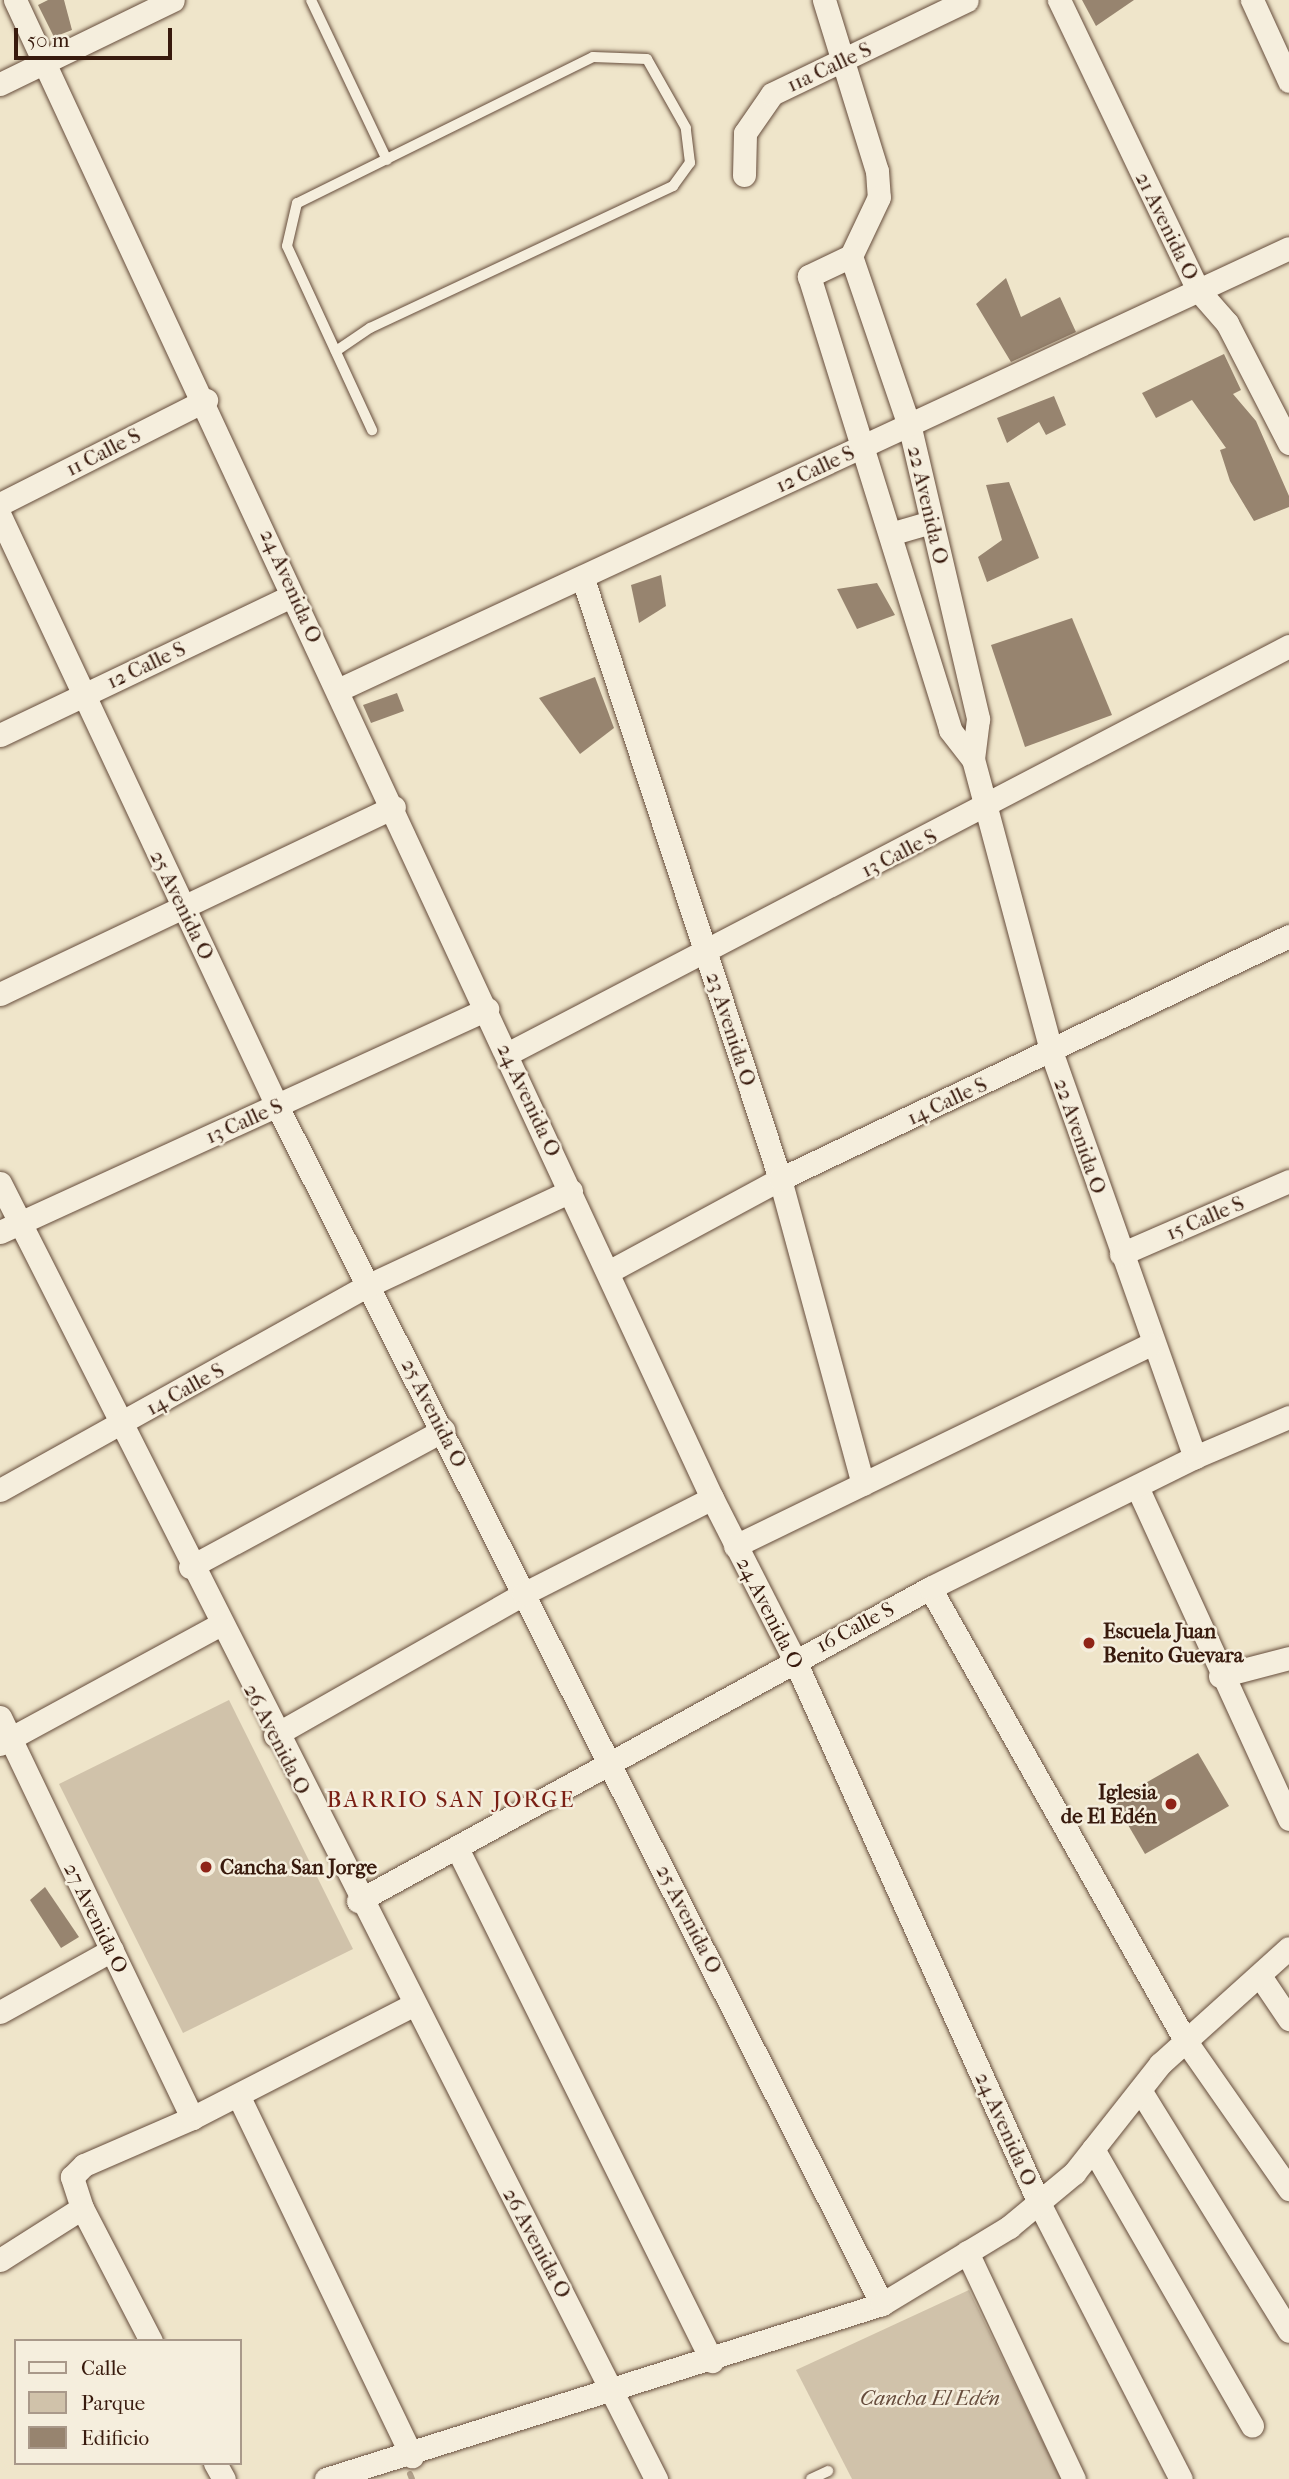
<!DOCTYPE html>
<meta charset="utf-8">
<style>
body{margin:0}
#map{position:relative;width:1289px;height:2479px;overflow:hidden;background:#efe5ca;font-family:"IM FELL French Canon",serif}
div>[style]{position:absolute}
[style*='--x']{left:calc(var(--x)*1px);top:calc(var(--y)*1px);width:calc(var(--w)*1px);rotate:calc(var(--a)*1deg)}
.green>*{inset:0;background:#d0c2aa}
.stream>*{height:6px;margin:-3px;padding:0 3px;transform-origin:3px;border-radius:3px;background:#b1a08a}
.building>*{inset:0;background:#97846f}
.roads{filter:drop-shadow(0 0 2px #664d3c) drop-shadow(0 0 2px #664d3c)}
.lane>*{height:10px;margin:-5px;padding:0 5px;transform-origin:5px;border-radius:5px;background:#f5eedd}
.street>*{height:23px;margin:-11.5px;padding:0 11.5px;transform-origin:11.5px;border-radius:11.5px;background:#f5eedd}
.dots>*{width:19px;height:19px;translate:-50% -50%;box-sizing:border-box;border:4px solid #f5eedd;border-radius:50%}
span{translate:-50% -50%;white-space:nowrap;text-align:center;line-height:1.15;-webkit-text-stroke:5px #f5eedd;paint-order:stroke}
.street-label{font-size:21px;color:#381a0d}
.poi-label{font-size:21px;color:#381a0d;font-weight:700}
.left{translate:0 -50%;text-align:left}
.right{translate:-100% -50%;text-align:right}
.park-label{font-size:21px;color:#664c3c;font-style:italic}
.neighbourhood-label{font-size:23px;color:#7a1f14;letter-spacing:2px}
.legend{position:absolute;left:14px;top:2339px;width:228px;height:126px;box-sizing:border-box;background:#f5eedd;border:2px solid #a9998a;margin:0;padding:9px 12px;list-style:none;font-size:21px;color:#381a0d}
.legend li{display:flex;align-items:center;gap:14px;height:35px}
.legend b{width:35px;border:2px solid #a9998a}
.scale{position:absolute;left:14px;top:28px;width:158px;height:32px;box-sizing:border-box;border:4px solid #381a0d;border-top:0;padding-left:9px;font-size:21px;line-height:24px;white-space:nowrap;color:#381a0d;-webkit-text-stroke:5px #f5eedd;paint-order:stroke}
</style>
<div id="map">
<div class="green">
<i style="clip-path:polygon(229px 1700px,353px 1949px,183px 2033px,59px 1784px)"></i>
<i style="clip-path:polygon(969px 2290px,1061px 2479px,852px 2479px,796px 2370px)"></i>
</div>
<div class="stream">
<i style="--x:410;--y:2474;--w:5;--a:68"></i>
</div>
<div class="building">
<i style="clip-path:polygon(48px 0,64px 0,72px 30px,54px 37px,38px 5px)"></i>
<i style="clip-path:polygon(1082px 0,1134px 0,1096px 26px)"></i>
<i style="clip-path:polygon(1006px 278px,1021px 317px,1060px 297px,1076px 332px,1011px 362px,976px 304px)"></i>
<i style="clip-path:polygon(1224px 354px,1241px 390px,1233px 394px,1256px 421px,1289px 496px,1289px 507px,1254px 521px,1230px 481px,1220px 450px,1226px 448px,1192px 400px,1156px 418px,1142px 393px)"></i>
<i style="clip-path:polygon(1054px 396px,1066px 425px,1046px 435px,1039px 422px,1007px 443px,997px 418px)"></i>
<i style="clip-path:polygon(1009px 482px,1039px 558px,987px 582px,978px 557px,1002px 540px,986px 485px)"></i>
<i style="clip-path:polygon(661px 575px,666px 606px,639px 623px,631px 585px)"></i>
<i style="clip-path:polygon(877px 583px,895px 615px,857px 629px,837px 589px)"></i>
<i style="clip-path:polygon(1072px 618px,1112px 715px,1025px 747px,991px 645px)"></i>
<i style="clip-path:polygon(595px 677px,614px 728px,580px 754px,539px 698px)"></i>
<i style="clip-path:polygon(397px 693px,404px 711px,371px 723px,363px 705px)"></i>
<i style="clip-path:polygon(1198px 1753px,1229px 1806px,1145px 1854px,1114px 1801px)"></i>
<i style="clip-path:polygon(45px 1887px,79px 1937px,61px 1948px,30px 1900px)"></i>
</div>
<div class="roads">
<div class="lane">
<i style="--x:311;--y:0;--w:177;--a:64.6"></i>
<i style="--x:336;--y:351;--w:41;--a:-34.1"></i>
<i style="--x:370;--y:328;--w:335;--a:-25.1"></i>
<i style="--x:673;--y:186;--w:29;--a:-54"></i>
<i style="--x:690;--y:163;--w:35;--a:-97"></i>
<i style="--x:686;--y:128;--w:79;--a:-119.5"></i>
<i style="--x:647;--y:59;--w:54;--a:-177.9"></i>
<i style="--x:593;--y:57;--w:330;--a:153.7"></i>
<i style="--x:297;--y:203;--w:44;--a:103.1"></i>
<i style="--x:287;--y:246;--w:203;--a:65.2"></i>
<i style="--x:811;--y:2479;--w:19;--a:-25"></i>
</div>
<div class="street">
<i style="--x:15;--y:0;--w:1652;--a:65.05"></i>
<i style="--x:712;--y:1498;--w:181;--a:63"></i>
<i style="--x:794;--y:1659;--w:597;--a:65.75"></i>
<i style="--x:1039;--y:2203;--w:310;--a:62.8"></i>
<i style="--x:824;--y:0;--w:179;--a:72.8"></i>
<i style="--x:877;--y:171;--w:26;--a:86"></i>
<i style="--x:879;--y:197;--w:65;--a:115.4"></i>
<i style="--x:851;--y:256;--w:47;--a:154.5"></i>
<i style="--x:809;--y:276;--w:475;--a:72.7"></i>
<i style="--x:950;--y:730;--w:37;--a:52"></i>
<i style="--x:973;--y:759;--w:302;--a:75"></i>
<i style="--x:1051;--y:1051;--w:431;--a:70.5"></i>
<i style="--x:1059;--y:0;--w:322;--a:64.4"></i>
<i style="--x:1198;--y:290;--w:44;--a:48.7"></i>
<i style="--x:1227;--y:323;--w:135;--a:62.7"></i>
<i style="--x:1252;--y:0;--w:89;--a:65.4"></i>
<i style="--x:0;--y:84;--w:192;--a:-25.9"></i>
<i style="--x:744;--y:175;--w:42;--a:-88.6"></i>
<i style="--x:745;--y:133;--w:47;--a:-55.3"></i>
<i style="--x:772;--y:94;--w:216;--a:-25.7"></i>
<i style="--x:851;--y:256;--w:182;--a:71.1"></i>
<i style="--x:910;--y:428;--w:299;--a:76.8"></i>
<i style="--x:978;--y:719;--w:40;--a:97.1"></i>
<i style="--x:0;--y:504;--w:231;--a:-26.8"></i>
<i style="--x:0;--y:516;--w:652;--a:64.85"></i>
<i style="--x:277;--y:1106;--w:1342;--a:63.21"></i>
<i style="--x:890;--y:534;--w:43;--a:-16.3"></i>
<i style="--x:583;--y:579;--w:632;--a:71.82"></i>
<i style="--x:780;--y:1179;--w:316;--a:74.8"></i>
<i style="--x:340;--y:689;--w:1046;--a:-24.92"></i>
<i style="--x:0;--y:735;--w:323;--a:-25.5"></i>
<i style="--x:0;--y:994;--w:436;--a:-25.4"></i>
<i style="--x:507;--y:1054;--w:882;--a:-27.55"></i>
<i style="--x:0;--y:1183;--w:1453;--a:63.15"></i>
<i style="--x:0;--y:1232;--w:536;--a:-24.6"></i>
<i style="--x:1121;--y:1254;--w:183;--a:-23.5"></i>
<i style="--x:608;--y:1272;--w:196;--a:-28.4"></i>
<i style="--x:780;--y:1179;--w:564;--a:-25.52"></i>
<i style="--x:1138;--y:1489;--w:363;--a:65.4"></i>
<i style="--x:0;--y:1490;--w:422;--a:-29.1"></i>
<i style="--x:369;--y:1285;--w:223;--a:-25"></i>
<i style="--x:735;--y:1546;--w:462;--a:-25.9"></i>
<i style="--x:190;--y:1567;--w:288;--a:-28.4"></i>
<i style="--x:930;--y:1588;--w:519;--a:60.57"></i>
<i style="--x:1185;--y:2040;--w:182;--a:55.1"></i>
<i style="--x:1220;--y:1676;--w:71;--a:-14.6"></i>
<i style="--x:0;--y:1717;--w:445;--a:64.4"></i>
<i style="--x:275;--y:1735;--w:285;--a:-29.6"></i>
<i style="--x:523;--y:1594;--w:212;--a:-26.9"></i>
<i style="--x:0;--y:1744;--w:249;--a:-28.5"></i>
<i style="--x:457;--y:1848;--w:573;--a:63.57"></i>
<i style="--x:358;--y:1901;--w:652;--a:-28.69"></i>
<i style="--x:930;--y:1588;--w:296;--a:-26.3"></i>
<i style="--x:1195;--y:1457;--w:102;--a:-23.1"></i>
<i style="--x:1260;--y:1976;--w:52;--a:56"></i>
<i style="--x:0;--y:2012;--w:128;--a:-29"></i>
<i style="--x:1140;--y:2090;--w:283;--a:58.3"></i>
<i style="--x:238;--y:2095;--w:401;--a:64.3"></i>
<i style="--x:1093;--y:2149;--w:319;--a:60.1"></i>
<i style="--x:967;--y:2252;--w:251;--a:64.8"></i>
<i style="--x:0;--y:2260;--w:97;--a:-32.4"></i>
<i style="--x:151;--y:2341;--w:150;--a:-117.4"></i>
<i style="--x:82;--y:2208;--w:33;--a:-108"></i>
<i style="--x:72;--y:2177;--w:17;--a:-45"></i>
<i style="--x:84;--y:2165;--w:118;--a:-23.5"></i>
<i style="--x:192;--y:2118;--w:248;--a:-27.1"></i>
<i style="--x:215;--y:2463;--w:18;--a:61"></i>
<i style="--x:326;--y:2479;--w:583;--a:-17.47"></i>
<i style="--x:882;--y:2304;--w:149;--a:-31.2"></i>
<i style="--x:1009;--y:2227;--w:85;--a:-39.7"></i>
<i style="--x:1074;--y:2173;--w:139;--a:-51.7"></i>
<i style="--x:1160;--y:2064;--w:173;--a:-42"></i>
</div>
</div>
<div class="dots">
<i style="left:1089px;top:1643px;background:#8f2418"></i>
<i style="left:1171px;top:1804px;background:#8f2418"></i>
<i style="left:206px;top:1867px;background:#8f2418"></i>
</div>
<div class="street-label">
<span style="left:829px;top:67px;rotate:-25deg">11a Calle S</span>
<span style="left:1167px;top:226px;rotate:64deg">21 Avenida O</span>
<span style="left:103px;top:452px;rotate:-27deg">11 Calle S</span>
<span style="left:815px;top:469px;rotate:-25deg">12 Calle S</span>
<span style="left:928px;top:505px;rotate:77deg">22 Avenida O</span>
<span style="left:291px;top:586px;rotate:66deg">24 Avenida O</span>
<span style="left:146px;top:665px;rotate:-25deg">12 Calle S</span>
<span style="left:899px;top:853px;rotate:-27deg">13 Calle S</span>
<span style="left:182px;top:905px;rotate:64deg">25 Avenida O</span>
<span style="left:731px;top:1029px;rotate:72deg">23 Avenida O</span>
<span style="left:529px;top:1100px;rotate:65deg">24 Avenida O</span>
<span style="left:947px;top:1101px;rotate:-25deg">14 Calle S</span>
<span style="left:244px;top:1121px;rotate:-24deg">13 Calle S</span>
<span style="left:1080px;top:1136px;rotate:71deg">22 Avenida O</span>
<span style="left:1205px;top:1218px;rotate:-23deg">15 Calle S</span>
<span style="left:185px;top:1389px;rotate:-29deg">14 Calle S</span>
<span style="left:434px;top:1413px;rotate:63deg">25 Avenida O</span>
<span style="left:770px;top:1613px;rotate:63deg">24 Avenida O</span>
<span style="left:855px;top:1627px;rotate:-28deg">16 Calle S</span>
<span style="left:277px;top:1739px;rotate:63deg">26 Avenida O</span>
<span style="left:96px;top:1918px;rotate:64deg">27 Avenida O</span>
<span style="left:689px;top:1919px;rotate:63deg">25 Avenida O</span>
<span style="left:1006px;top:2129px;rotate:66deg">24 Avenida O</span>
<span style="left:537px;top:2243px;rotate:62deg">26 Avenida O</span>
</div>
<div class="poi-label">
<span class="left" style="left:1103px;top:1643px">Escuela Juan<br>Benito Guevara</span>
<span class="right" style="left:1157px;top:1804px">Iglesia<br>de El Edén</span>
<span class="left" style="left:220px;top:1867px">Cancha San Jorge</span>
</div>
<div class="park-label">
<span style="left:930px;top:2398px">Cancha El Edén</span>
</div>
<div class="neighbourhood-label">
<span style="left:451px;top:1800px">BARRIO SAN JORGE</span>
</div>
<ul class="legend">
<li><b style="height:9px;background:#f5eedd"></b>Calle</li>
<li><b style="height:19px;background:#d0c2aa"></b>Parque</li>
<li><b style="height:19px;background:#97846f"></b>Edificio</li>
</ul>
<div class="scale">50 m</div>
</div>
